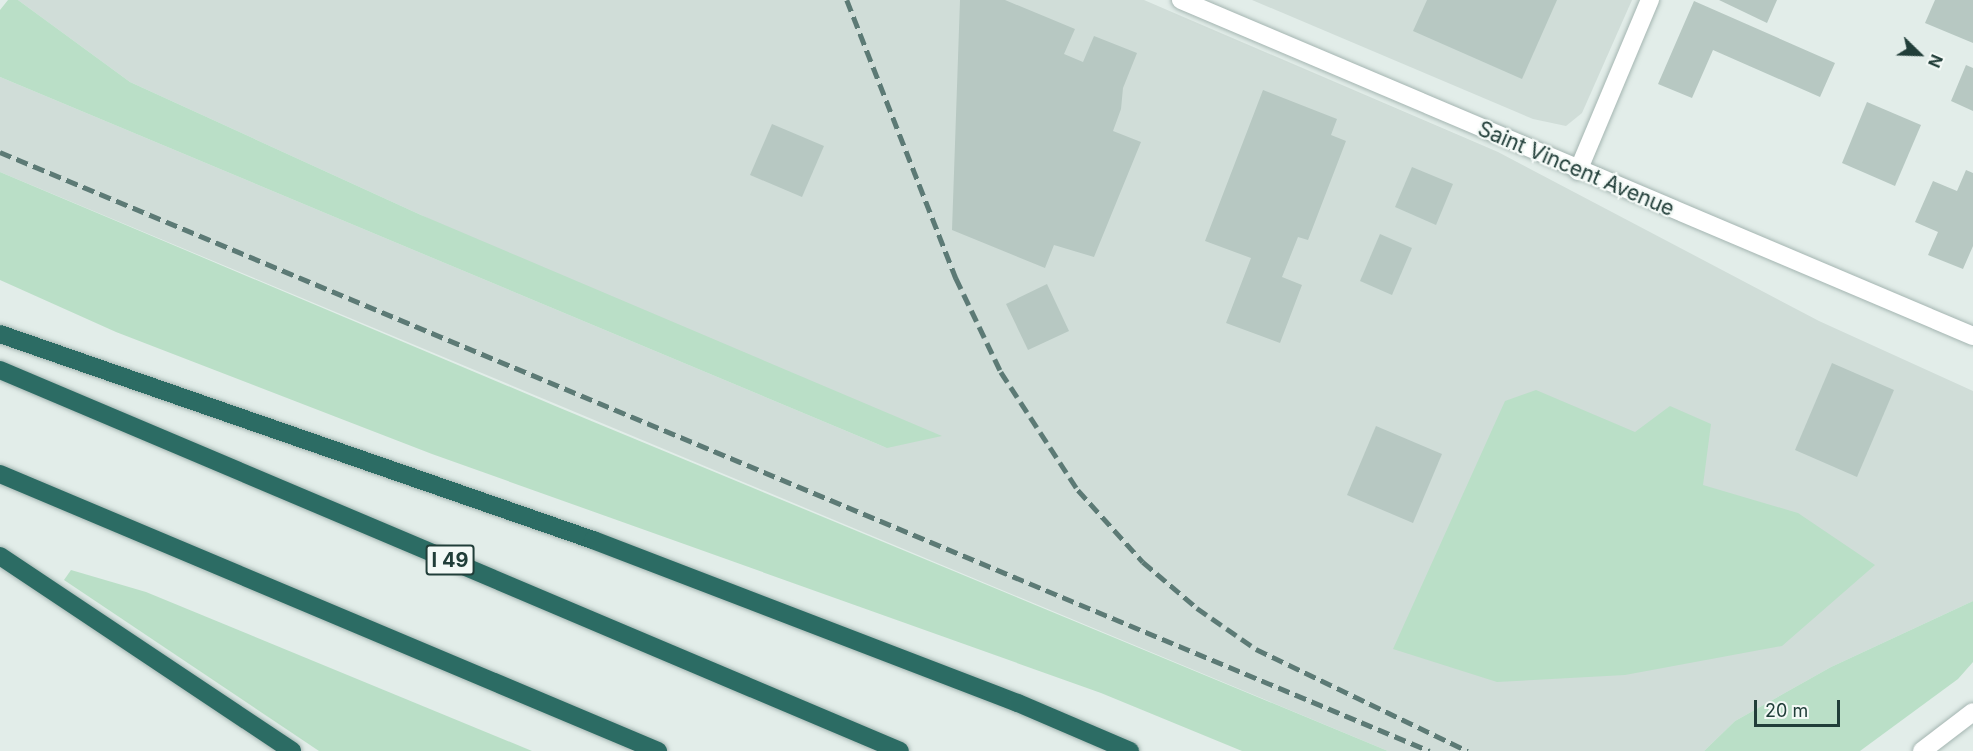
<!DOCTYPE html>
<style>
body{margin:0}
#map{position:relative;width:1973px;height:751px;overflow:hidden;background:#e2ede9;font-family:Inter,sans-serif}
div>[style]{position:absolute}
[style*='--x']{left:calc(var(--x)*1px);top:calc(var(--y)*1px);width:calc(var(--w)*1px);rotate:calc(var(--a)*1deg)}
.built>*{inset:0;background:#d0ddd8}
.green>*{inset:0;background:#badfc7}
.building>*{inset:0;background:#b7c8c2}
.roads{filter:drop-shadow(0 0 2px #a4b5b1) drop-shadow(0 0 2px #a4b5b1)}
.street>*{height:18px;margin:-9px;padding:0 9px;transform-origin:9px;border-radius:9px;background:#fff}
.secondary>*{height:18px;margin:-9px;padding:0 9px;transform-origin:9px;border-radius:9px;background:#fff}
.highway>*{height:18px;margin:-9px;padding:0 9px;transform-origin:9px;border-radius:9px;background:#2c6c64}
.rail>*{height:4.5px;margin-top:-2.25px;transform-origin:0;background:repeating-linear-gradient(90deg,#5c7a75 0 12px,transparent 0 18px)}
span{translate:-50% -50%;white-space:nowrap;text-align:center;line-height:1.15;-webkit-text-stroke:4.5px #f3f9f6;paint-order:stroke}
.shield-label span{padding:2px 4px;background:#f3f9f6;border:2px solid;border-radius:4px;-webkit-text-stroke-width:0}
.shield-label{font-size:20px;color:#213e39;font-weight:700}
.street-label{font-size:21px;color:#213e39}
.north{position:absolute;left:1889px;top:24px;width:60px;height:60px;-webkit-text-stroke:4px #f3f9f6;paint-order:stroke;rotate:113deg;font-size:16px;font-weight:700;line-height:24px;text-align:center;color:#213e39}
.north::after{content:'';display:block;margin:auto;width:21px;height:27px;background:#213e39;clip-path:polygon(50% 0,100% 100%,50% 72%,0 100%)}
.scale{position:absolute;left:1754px;top:700px;width:86px;height:27px;box-sizing:border-box;border:3px solid #213e39;border-top:0;padding-left:8px;font-size:18px;line-height:21px;white-space:nowrap;color:#213e39;-webkit-text-stroke:4px #f3f9f6;paint-order:stroke}
</style>
<div id="map">
<div class="built">
<i style="clip-path:polygon(18px 0,1144px 0,1498px 152px,1819px 321px,1973px 391px,1973px 601px,1831px 667px,1735px 721px,1704px 751px,1388px 751px,0 172px,0 77px,887px 448px,421px 215px,130px 82px)"></i>
<i style="clip-path:polygon(1252px 0,1632px 0,1582px 113px,1566px 126px,1533px 119px)"></i>
</div>
<div class="green">
<i style="clip-path:polygon(8px 0,18px 0,130px 82px,421px 215px,942px 436px,887px 448px,0 77px,0 10px)"></i>
<i style="clip-path:polygon(0 172px,560px 408px,1388px 751px,1242px 751px,1101px 693px,432px 454px,116px 332px,0 280px)"></i>
<i style="clip-path:polygon(1536px 390px,1635px 432px,1670px 406px,1711px 424px,1703px 485px,1798px 513px,1875px 565px,1782px 646px,1625px 675px,1497px 682px,1393px 649px,1505px 401px)"></i>
<i style="clip-path:polygon(71px 570px,146px 592px,532px 751px,319px 751px,64px 580px)"></i>
<i style="clip-path:polygon(1973px 601px,1973px 662px,1958px 679px,1860px 751px,1704px 751px,1735px 721px,1831px 667px)"></i>
</div>
<div class="building">
<i style="clip-path:polygon(960px 0,1005px 0,1075px 29px,1064px 54px,1083px 62px,1094px 36px,1137px 53px,1123px 88px,1121px 109px,1113px 131px,1141px 142px,1094px 257px,1054px 245px,1045px 268px,952px 230px)"></i>
<i style="clip-path:polygon(1427px 0,1557px 0,1522px 79px,1413px 31px)"></i>
<i style="clip-path:polygon(1719px 0,1777px 0,1767px 23px)"></i>
<i style="clip-path:polygon(1935px 0,1973px 0,1973px 43px,1925px 23px)"></i>
<i style="clip-path:polygon(1694px 1px,1835px 63px,1820px 97px,1713px 50px,1692px 98px,1658px 84px)"></i>
<i style="clip-path:polygon(1966px 65px,1973px 68px,1973px 111px,1951px 101px)"></i>
<i style="clip-path:polygon(1263px 90px,1337px 119px,1331px 135px,1346px 141px,1308px 240px,1298px 237px,1282px 277px,1302px 285px,1280px 343px,1226px 323px,1251px 258px,1205px 241px)"></i>
<i style="clip-path:polygon(1867px 102px,1921px 125px,1895px 186px,1842px 163px)"></i>
<i style="clip-path:polygon(772px 124px,824px 146px,802px 197px,750px 175px)"></i>
<i style="clip-path:polygon(1412px 167px,1453px 184px,1436px 225px,1395px 207px)"></i>
<i style="clip-path:polygon(1966px 170px,1973px 173px,1973px 246px,1963px 269px,1928px 255px,1938px 232px,1915px 222px,1933px 181px,1957px 191px)"></i>
<i style="clip-path:polygon(1380px 234px,1412px 248px,1392px 295px,1360px 281px)"></i>
<i style="clip-path:polygon(1047px 284px,1069px 331px,1028px 350px,1006px 304px)"></i>
<i style="clip-path:polygon(1832px 363px,1894px 390px,1857px 477px,1795px 450px)"></i>
<i style="clip-path:polygon(1376px 426px,1442px 454px,1413px 523px,1347px 495px)"></i>
</div>
<div class="roads">
<div class="street">
<i style="--x:1578;--y:171;--w:186;--a:-67.2"></i>
</div>
<div class="secondary">
<i style="--x:1181;--y:0;--w:860;--a:22.99"></i>
<i style="--x:1922;--y:751;--w:64;--a:-37.4"></i>
</div>
<div class="highway">
<i style="--x:0;--y:334;--w:628;--a:19.16"></i>
<i style="--x:593;--y:540;--w:455;--a:21"></i>
<i style="--x:1018;--y:703;--w:122;--a:23.2"></i>
<i style="--x:0;--y:370;--w:977;--a:22.94"></i>
<i style="--x:0;--y:474;--w:714;--a:22.83"></i>
<i style="--x:0;--y:556;--w:351;--a:33.7"></i>
</div>
</div>
<div class="rail">
<i style="--x:847;--y:0;--w:299;--a:68.6"></i>
<i style="--x:956;--y:278;--w:104;--a:64.4"></i>
<i style="--x:1001;--y:372;--w:141;--a:56.9"></i>
<i style="--x:1078;--y:490;--w:97;--a:47.9"></i>
<i style="--x:1143;--y:562;--w:71;--a:40.4"></i>
<i style="--x:1197;--y:608;--w:72;--a:34.8"></i>
<i style="--x:1256;--y:649;--w:235;--a:25.7"></i>
<i style="--x:0;--y:152;--w:1550;--a:22.73"></i>
</div>
<div class="shield-label">
<span style="left:450px;top:560px">I 49</span>
</div>
<div class="street-label">
<span style="left:1576px;top:169px;rotate:23deg">Saint Vincent Avenue</span>
</div>
<div class="north">N</div>
<div class="scale">20 m</div>
</div>
